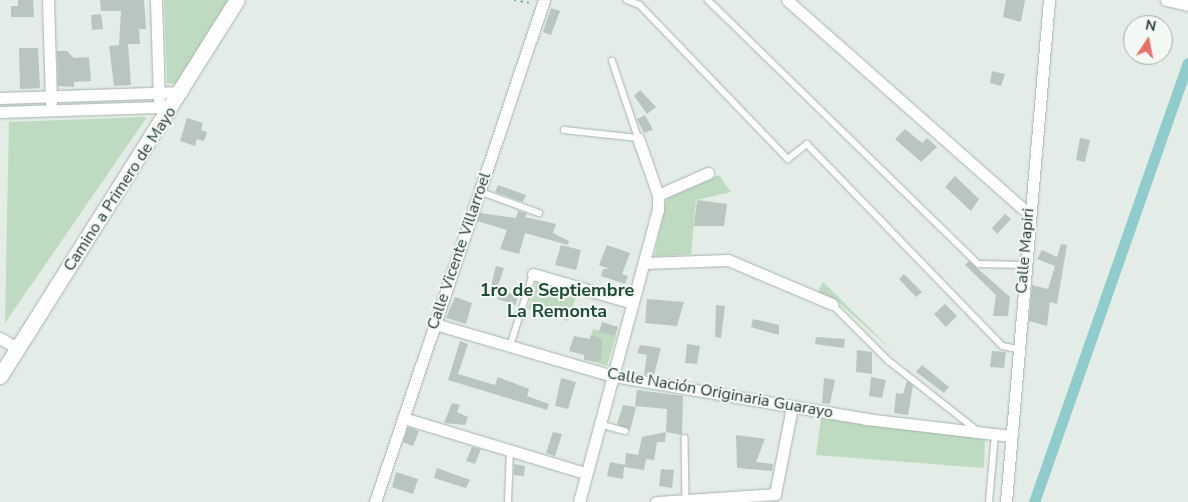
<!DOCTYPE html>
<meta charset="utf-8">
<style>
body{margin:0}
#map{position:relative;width:1188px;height:502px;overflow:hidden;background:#e3ece6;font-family:"Nunito Sans",sans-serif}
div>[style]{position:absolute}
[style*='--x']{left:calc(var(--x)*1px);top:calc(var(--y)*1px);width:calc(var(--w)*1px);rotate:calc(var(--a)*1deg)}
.green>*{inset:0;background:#bedbc1}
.canal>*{height:11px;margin:-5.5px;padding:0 5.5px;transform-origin:5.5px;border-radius:5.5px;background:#90cccb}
.building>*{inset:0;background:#b9c6bf}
.path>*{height:2px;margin-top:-1px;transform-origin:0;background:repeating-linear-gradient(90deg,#86ad9a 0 2.5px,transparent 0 6.5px)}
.roads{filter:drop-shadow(0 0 1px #a6b4ac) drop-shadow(0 0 1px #a6b4ac)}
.lane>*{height:5.5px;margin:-2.75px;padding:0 2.75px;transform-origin:2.75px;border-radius:2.75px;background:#fff}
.street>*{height:11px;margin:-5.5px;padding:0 5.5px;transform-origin:5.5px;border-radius:5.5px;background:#fff}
.secondary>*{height:15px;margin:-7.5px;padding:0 7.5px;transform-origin:7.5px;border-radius:7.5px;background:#fff}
span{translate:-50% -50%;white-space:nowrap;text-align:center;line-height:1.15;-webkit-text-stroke:4px #f3f8f5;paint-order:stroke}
.street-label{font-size:16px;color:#243c31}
.neighbourhood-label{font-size:18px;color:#224c3a;font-weight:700}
.north{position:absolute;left:1123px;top:15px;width:50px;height:50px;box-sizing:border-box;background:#f3f8f5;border:1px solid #a0ada7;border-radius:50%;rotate:11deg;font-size:14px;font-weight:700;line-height:20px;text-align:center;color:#243c31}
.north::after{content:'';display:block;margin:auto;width:18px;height:22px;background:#e76f66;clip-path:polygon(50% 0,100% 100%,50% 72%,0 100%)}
</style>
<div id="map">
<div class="green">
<i style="clip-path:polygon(164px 0,228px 0,176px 84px,167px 83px)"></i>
<i style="clip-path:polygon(147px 117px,5px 323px,9px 122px)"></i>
<i style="clip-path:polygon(719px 175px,731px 192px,696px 200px,691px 254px,654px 257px,667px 197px)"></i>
<i style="clip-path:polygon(537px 281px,577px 293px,568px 321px,528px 309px)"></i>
<i style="clip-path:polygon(823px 282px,895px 353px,835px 299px,818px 292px)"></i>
<i style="clip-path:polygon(593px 329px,616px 336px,607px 366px,584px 359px)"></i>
<i style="clip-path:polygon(821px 418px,985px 438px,984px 468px,816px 455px)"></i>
</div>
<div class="canal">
<i style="--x:1034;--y:502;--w:465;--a:-70.7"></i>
</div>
<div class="building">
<i style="clip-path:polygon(18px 0,33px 0,34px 17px,11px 17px,11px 6px,18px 6px)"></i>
<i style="clip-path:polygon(100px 0,144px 0,146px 29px,139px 29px,140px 44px,128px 44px,131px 85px,114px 86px,109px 46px,119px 45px,121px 11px,101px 11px)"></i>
<i style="clip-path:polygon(1006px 0,1025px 0,1021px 22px,1003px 17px)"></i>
<i style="clip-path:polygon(551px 8px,560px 11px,551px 35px,543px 32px)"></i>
<i style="clip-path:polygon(101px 14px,103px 29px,92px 30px,91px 15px)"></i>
<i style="clip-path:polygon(19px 48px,38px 48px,40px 88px,20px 89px)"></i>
<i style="clip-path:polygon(57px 51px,67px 51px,74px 58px,89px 57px,91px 81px,74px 82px,74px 87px,58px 86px)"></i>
<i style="clip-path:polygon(992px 71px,1005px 74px,1001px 86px,990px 83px)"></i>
<i style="clip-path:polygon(640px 90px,656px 107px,647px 114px,634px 96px)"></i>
<i style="clip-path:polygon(645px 115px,653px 130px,644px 133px,637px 119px)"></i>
<i style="clip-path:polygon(187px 118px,203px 123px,201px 130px,207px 132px,204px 141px,197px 139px,195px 146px,180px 141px)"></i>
<i style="clip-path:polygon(905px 129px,922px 143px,927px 138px,937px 147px,921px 162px,895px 139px)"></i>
<i style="clip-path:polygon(1080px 138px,1090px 140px,1085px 162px,1076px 160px)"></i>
<i style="clip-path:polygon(955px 176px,979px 199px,971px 211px,945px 187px)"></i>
<i style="clip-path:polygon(498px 185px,526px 195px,523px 202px,495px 192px)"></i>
<i style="clip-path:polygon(697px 200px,727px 204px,724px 226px,694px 226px)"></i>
<i style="clip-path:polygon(518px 211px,527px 213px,525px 217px,556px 224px,553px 233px,569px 241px,568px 245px,525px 233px,519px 254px,500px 249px,507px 230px,477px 221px,480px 213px,516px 218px)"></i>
<i style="clip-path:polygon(1005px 214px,1011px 219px,997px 234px,992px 228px)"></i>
<i style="clip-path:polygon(1061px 244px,1067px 245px,1057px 304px,1050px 302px,1047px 326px,1029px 321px,1032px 285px,1048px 289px,1055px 266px,1037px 259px,1042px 250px,1057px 257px)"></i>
<i style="clip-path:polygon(561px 245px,581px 250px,576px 270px,555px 265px)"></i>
<i style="clip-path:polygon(607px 245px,630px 253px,622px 274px,628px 276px,625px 284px,601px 276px,603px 269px,609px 269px,599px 265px)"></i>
<i style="clip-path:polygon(969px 261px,1010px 297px,1008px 316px,993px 316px,996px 295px,965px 265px)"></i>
<i style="clip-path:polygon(496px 266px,504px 268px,496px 292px,490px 290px)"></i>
<i style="clip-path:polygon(904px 274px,922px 292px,916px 297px,899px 279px)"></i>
<i style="clip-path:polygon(500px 291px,518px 295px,516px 305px,497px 299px)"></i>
<i style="clip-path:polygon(455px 297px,472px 303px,466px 324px,446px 318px)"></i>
<i style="clip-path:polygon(647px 299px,684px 302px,677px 326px,645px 323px)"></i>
<i style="clip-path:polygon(945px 304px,957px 316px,946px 327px,934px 314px)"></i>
<i style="clip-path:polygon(716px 305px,725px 306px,721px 338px,715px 337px)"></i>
<i style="clip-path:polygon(753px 319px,779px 325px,779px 335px,751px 327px)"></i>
<i style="clip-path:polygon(602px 322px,618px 327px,615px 336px,599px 332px)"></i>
<i style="clip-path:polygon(591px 335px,602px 339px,601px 362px,584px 360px,584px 355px,569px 351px,574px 336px,590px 339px)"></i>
<i style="clip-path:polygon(816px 337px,845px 339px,844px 348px,815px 344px)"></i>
<i style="clip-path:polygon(460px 341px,468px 344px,458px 374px,495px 385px,498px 377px,529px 389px,527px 396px,549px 404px,547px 410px,448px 380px)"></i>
<i style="clip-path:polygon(687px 344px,700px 346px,697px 364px,685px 363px)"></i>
<i style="clip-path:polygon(640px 345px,661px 348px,654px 375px,644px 374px,647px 355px,637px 353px)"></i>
<i style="clip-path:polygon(857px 350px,872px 352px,872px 374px,856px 372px)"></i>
<i style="clip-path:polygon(992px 351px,1006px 352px,1004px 368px,990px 367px)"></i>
<i style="clip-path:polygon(922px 365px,949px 387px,944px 393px,916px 372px)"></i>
<i style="clip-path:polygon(871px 377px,886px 380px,882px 398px,869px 396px)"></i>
<i style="clip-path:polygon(561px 378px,576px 382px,568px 409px,555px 406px)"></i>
<i style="clip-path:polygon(824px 378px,835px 380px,830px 404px,822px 403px)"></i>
<i style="clip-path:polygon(907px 381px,913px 385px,908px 415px,894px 413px,896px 393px,903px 394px)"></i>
<i style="clip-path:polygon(637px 390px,683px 396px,682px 435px,666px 432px,667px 409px,635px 406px)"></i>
<i style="clip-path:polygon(452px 403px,460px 405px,457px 412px,468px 417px,465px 425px,444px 423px)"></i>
<i style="clip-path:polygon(623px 405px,636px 407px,630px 431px,617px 424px)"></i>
<i style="clip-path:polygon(408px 427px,419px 431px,413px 446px,403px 442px)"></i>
<i style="clip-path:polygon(553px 432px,562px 434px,555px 456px,546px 453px)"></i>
<i style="clip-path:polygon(666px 432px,665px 442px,657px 442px,654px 460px,646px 459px,644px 470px,624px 467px,623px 479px,607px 476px,610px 462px,625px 465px,626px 453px,638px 455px,642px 437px)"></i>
<i style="clip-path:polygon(736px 435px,765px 439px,756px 462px,773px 464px,772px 471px,737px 468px)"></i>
<i style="clip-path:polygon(472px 447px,481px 449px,475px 464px,466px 461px)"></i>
<i style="clip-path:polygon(514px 464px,525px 466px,524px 476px,514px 475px)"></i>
<i style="clip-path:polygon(437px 468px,470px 480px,466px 488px,434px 478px)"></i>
<i style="clip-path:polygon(661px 469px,674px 470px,672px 488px,659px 486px)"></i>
<i style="clip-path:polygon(396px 472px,418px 479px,413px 494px,392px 487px)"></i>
</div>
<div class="path">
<i style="--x:514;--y:0;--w:17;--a:10"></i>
</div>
<div class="roads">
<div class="lane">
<i style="--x:627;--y:0;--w:14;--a:21"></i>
<i style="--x:640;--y:5;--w:214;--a:46.1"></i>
<i style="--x:788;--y:159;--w:24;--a:-38"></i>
<i style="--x:807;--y:144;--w:281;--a:45.9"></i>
<i style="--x:1003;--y:346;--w:14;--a:12"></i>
<i style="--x:708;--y:0;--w:378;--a:44.3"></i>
<i style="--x:979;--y:264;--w:44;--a:1.3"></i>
<i style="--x:564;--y:130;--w:74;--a:6.2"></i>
<i style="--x:638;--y:138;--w:81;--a:-108.7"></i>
<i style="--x:479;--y:191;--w:64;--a:20.1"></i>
<i style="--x:832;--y:304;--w:81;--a:45"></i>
<i style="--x:889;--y:361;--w:113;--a:38.2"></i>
<i style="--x:510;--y:346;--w:76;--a:-72.3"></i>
<i style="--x:599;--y:424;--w:27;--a:15"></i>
<i style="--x:685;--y:438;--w:63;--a:89.1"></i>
<i style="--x:508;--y:502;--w:52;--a:-87.8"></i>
<i style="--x:989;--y:502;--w:67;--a:-84.9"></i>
</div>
<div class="street">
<i style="--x:48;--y:0;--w:103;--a:88.3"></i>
<i style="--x:156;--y:0;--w:100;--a:88.3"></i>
<i style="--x:787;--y:0;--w:322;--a:41.5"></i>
<i style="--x:1166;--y:0;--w:23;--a:13"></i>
<i style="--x:0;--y:98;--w:182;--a:-1.9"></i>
<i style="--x:0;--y:112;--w:160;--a:-1.8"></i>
<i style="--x:160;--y:107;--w:11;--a:27"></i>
<i style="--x:658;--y:195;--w:55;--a:-23.7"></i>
<i style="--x:644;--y:263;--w:84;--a:-2"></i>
<i style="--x:728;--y:260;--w:113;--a:22.9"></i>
<i style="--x:533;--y:274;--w:104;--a:16.2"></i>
<i style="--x:435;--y:324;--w:185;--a:16.3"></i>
<i style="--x:613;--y:376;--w:257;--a:9.6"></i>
<i style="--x:866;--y:419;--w:145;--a:6.7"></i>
<i style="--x:0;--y:338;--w:21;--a:31"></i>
<i style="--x:403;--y:418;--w:190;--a:16.8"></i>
<i style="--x:375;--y:502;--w:530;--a:-71.39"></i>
<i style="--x:579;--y:502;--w:302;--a:-74.9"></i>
<i style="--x:658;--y:210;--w:15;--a:-90"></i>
<i style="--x:658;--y:195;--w:60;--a:-109.3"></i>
<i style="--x:656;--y:502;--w:119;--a:-3.8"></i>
<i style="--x:775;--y:494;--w:89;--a:-78.9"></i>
<i style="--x:1006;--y:502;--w:504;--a:-85.1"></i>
</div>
<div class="secondary">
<i style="--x:0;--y:376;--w:444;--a:-57.8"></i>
</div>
</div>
<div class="street-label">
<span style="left:120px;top:189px;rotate:-57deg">Camino a Primero de Mayo</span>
<span style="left:459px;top:251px;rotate:-71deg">Calle Vicente Villarroel</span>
<span style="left:1025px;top:251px;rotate:-85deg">Calle Mapiri</span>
<span style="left:720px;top:393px;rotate:10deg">Calle Nación Originaria Guarayo</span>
</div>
<div class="neighbourhood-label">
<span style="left:557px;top:301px">1ro de Septiembre<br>La Remonta</span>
</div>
<div class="north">N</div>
</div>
